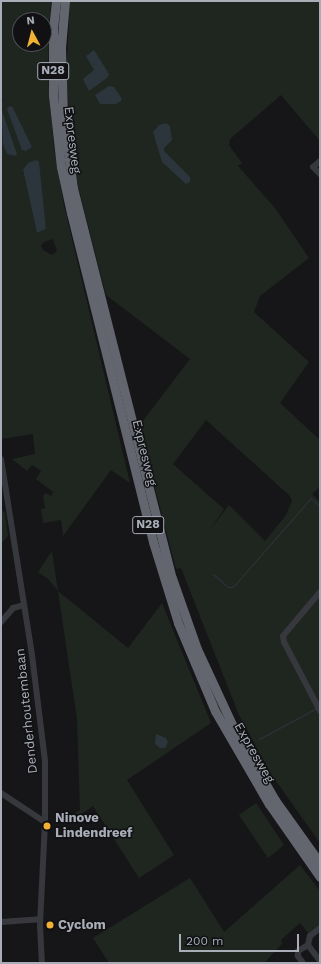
<!DOCTYPE html>
<style>
body{margin:0}
#map{position:relative;width:321px;height:964px;overflow:hidden;background:#161618;font-family:"Work Sans",sans-serif}
div>[style]{position:absolute}
[style*='--x']{left:calc(var(--x)*1px);top:calc(var(--y)*1px);width:calc(var(--w)*1px);rotate:calc(var(--a)*1deg)}
.green>*{inset:0;background:#1e261f}
.water>*{inset:0;background:#2c353c}
.stream>*{height:1px;margin:-0.5px;padding:0 0.5px;transform-origin:0.5px;border-radius:0.5px;background:#2c353c}
.minor>*{height:6px;margin:-3px;padding:0 3px;transform-origin:3px;border-radius:3px;background:#37383d}
.highway>*{height:9px;margin:-4.5px;padding:0 4.5px;transform-origin:4.5px;border-radius:4.5px;background:#63666e}
.dots>*{width:11px;height:11px;translate:-50% -50%;box-sizing:border-box;border:2px solid #111113;border-radius:50%}
span{translate:-50% -50%;white-space:nowrap;text-align:center;line-height:1.15;-webkit-text-stroke:3px #111113;paint-order:stroke}
.shield-label span{padding:1px 3px;background:#111113;border:1px solid;border-radius:3px;-webkit-text-stroke-width:0}
.shield-label{font-size:12px;color:#a8adb8;font-weight:700}
.street-label{font-size:13px;color:#a8adb8}
.poi-label{font-size:13px;color:#a8adb8;font-weight:700}
.left{translate:0 -50%;text-align:left}
.frame{position:absolute;inset:0;border:2px solid #a8adb8;pointer-events:none}
.north{position:absolute;left:12px;top:12px;width:40px;height:40px;box-sizing:border-box;background:#111113;border:1px solid #4d4f55;border-radius:50%;rotate:353deg;font-size:11px;font-weight:700;line-height:16px;text-align:center;color:#a8adb8}
.north::after{content:'';display:block;margin:auto;width:14px;height:18px;background:#f2b134;clip-path:polygon(50% 0,100% 100%,50% 72%,0 100%)}
.scale{position:absolute;left:179px;top:934px;width:120px;height:18px;box-sizing:border-box;border:2px solid #a8adb8;border-top:0;padding-left:5px;font-size:12px;line-height:14px;white-space:nowrap;color:#a8adb8;-webkit-text-stroke:3px #111113;paint-order:stroke}
</style>
<div id="map">
<div class="green">
<i style="clip-path:polygon(evenodd,1px 1px,51px 1px,49px 29px,48px 78px,54px 149px,63px 201px,130px 483px,111px 470px,63px 536px,61px 520px,43px 523px,41px 509px,45px 508px,43px 496px,46px 493px,51px 496px,53px 492px,36px 479px,41px 471px,32px 465px,27px 471px,12px 459px,35px 454px,33px 434px,1px 439px,1px 102px,3px 101px,1px 95px,1px 1px,20px 20px,44px 20px,44px 44px,20px 44px,20px 20px,1px 1px,23px 170px,44px 216px,46px 229px,37px 233px,23px 170px,1px 1px,53px 239px,57px 251px,52px 255px,43px 250px,41px 245px,44px 242px,53px 239px)"></i>
<i style="clip-path:polygon(evenodd,70px 1px,320px 1px,320px 141px,281px 95px,230px 139px,229px 145px,242px 163px,238px 166px,275px 208px,309px 258px,260px 296px,254px 312px,309px 362px,280px 403px,320px 440px,320px 487px,312px 494px,320px 502px,320px 843px,271px 774px,239px 715px,181px 568px,176px 569px,139px 426px,190px 359px,106px 295px,78px 186px,74px 161px,66px 78px,70px 1px,206px 420px,290px 496px,292px 501px,286px 515px,265px 541px,229px 505px,209px 531px,224px 509px,173px 464px,206px 420px)"></i>
<i style="clip-path:polygon(2px 510px,5px 513px,8px 536px,1px 544px)"></i>
<i style="clip-path:polygon(52px 551px,58px 591px,128px 648px,162px 603px,211px 723px,127px 780px,174px 855px,139px 878px,93px 806px,79px 816px,75px 813px,80px 810px,77px 719px,58px 591px,48px 579px,38px 572px)"></i>
<i style="clip-path:polygon(256px 803px,284px 845px,268px 858px,239px 815px)"></i>
<i style="clip-path:polygon(300px 865px,320px 891px,320px 925px,309px 934px,300px 923px,281px 940px,282px 944px,264px 963px,109px 963px,93px 938px,190px 878px,224px 932px)"></i>
</div>
<div class="water">
<i style="clip-path:polygon(94px 50px,109px 74px,107px 78px,89px 91px,83px 79px,94px 70px,86px 56px)"></i>
<i style="clip-path:polygon(109px 86px,114px 87px,122px 99px,121px 101px,116px 104px,100px 104px,95px 95px)"></i>
<i style="clip-path:polygon(12px 106px,32px 147px,26px 151px,22px 150px,7px 109px,8px 107px)"></i>
<i style="clip-path:polygon(1px 108px,17px 154px,15px 156px,7px 154px,3px 144px)"></i>
<i style="clip-path:polygon(166px 123px,170px 126px,172px 140px,164px 148px,164px 151px,190px 177px,190px 182px,186px 184px,162px 162px,153px 132px,159px 125px)"></i>
<i style="clip-path:polygon(36px 160px,39px 162px,46px 229px,37px 233px,23px 170px,28px 163px)"></i>
<i style="clip-path:polygon(156px 734px,166px 738px,168px 742px,165px 748px,160px 748px,155px 744px)"></i>
</div>
<div class="stream">
<i style="--x:213;--y:574;--w:20;--a:41"></i>
<i style="--x:228;--y:587;--w:5;--a:0"></i>
<i style="--x:233;--y:587;--w:118;--a:-48.8"></i>
<i style="--x:311;--y:498;--w:12;--a:42"></i>
<i style="--x:259;--y:739;--w:64;--a:-28.2"></i>
</div>
<div class="minor">
<i style="--x:320;--y:161;--w:9;--a:139"></i>
<i style="--x:313;--y:167;--w:10;--a:45"></i>
<i style="--x:1;--y:459;--w:198;--a:81"></i>
<i style="--x:32;--y:655;--w:107;--a:83"></i>
<i style="--x:45;--y:761;--w:61;--a:90"></i>
<i style="--x:45;--y:822;--w:104;--a:92.8"></i>
<i style="--x:40;--y:926;--w:37;--a:87"></i>
<i style="--x:320;--y:592;--w:57;--a:130.1"></i>
<i style="--x:283;--y:636;--w:6;--a:81"></i>
<i style="--x:284;--y:642;--w:78;--a:62.4"></i>
<i style="--x:1;--y:622;--w:18;--a:-49"></i>
<i style="--x:13;--y:608;--w:11;--a:-15"></i>
<i style="--x:1;--y:793;--w:53;--a:33.4"></i>
<i style="--x:1;--y:922;--w:39;--a:-4"></i>
<i style="--x:320;--y:928;--w:13;--a:141"></i>
<i style="--x:310;--y:936;--w:9;--a:103"></i>
<i style="--x:308;--y:945;--w:20;--a:53"></i>
<i style="--x:303;--y:963;--w:9;--a:-126"></i>
<i style="--x:298;--y:956;--w:5;--a:-90"></i>
<i style="--x:298;--y:951;--w:12;--a:-31"></i>
</div>
<div class="highway">
<i style="--x:56;--y:1;--w:30;--a:96"></i>
<i style="--x:53;--y:31;--w:64;--a:90"></i>
<i style="--x:53;--y:95;--w:72;--a:83.7"></i>
<i style="--x:61;--y:167;--w:47;--a:77.7"></i>
<i style="--x:71;--y:213;--w:339;--a:76"></i>
<i style="--x:153;--y:542;--w:85;--a:72.8"></i>
<i style="--x:178;--y:623;--w:95;--a:67.2"></i>
<i style="--x:215;--y:711;--w:108;--a:59.9"></i>
<i style="--x:269;--y:804;--w:89;--a:55.1"></i>
<i style="--x:65;--y:1;--w:47;--a:94.9"></i>
<i style="--x:61;--y:48;--w:69;--a:88.3"></i>
<i style="--x:63;--y:117;--w:72;--a:82"></i>
<i style="--x:73;--y:188;--w:402;--a:75.8"></i>
<i style="--x:172;--y:578;--w:75;--a:70.6"></i>
<i style="--x:197;--y:649;--w:90;--a:65.1"></i>
<i style="--x:235;--y:731;--w:80;--a:59.9"></i>
<i style="--x:275;--y:800;--w:77;--a:54.5"></i>
</div>
<div class="dots">
<i style="left:47px;top:826px;background:#f2b134"></i>
<i style="left:50px;top:925px;background:#f2b134"></i>
</div>
<div class="shield-label">
<span style="left:53px;top:71px">N28</span>
<span style="left:148px;top:525px">N28</span>
</div>
<div class="street-label">
<span style="left:72px;top:140px;rotate:83deg">Expresweg</span>
<span style="left:144px;top:453px;rotate:76deg">Expresweg</span>
<span style="left:27px;top:711px;rotate:-96deg">Denderhoutembaan</span>
<span style="left:254px;top:753px;rotate:60deg">Expresweg</span>
</div>
<div class="poi-label">
<span class="left" style="left:55px;top:826px">Ninove<br>Lindendreef</span>
<span class="left" style="left:58px;top:925px">Cyclom</span>
</div>
<div class="frame"></div>
<div class="north">N</div>
<div class="scale">200 m</div>
</div>
